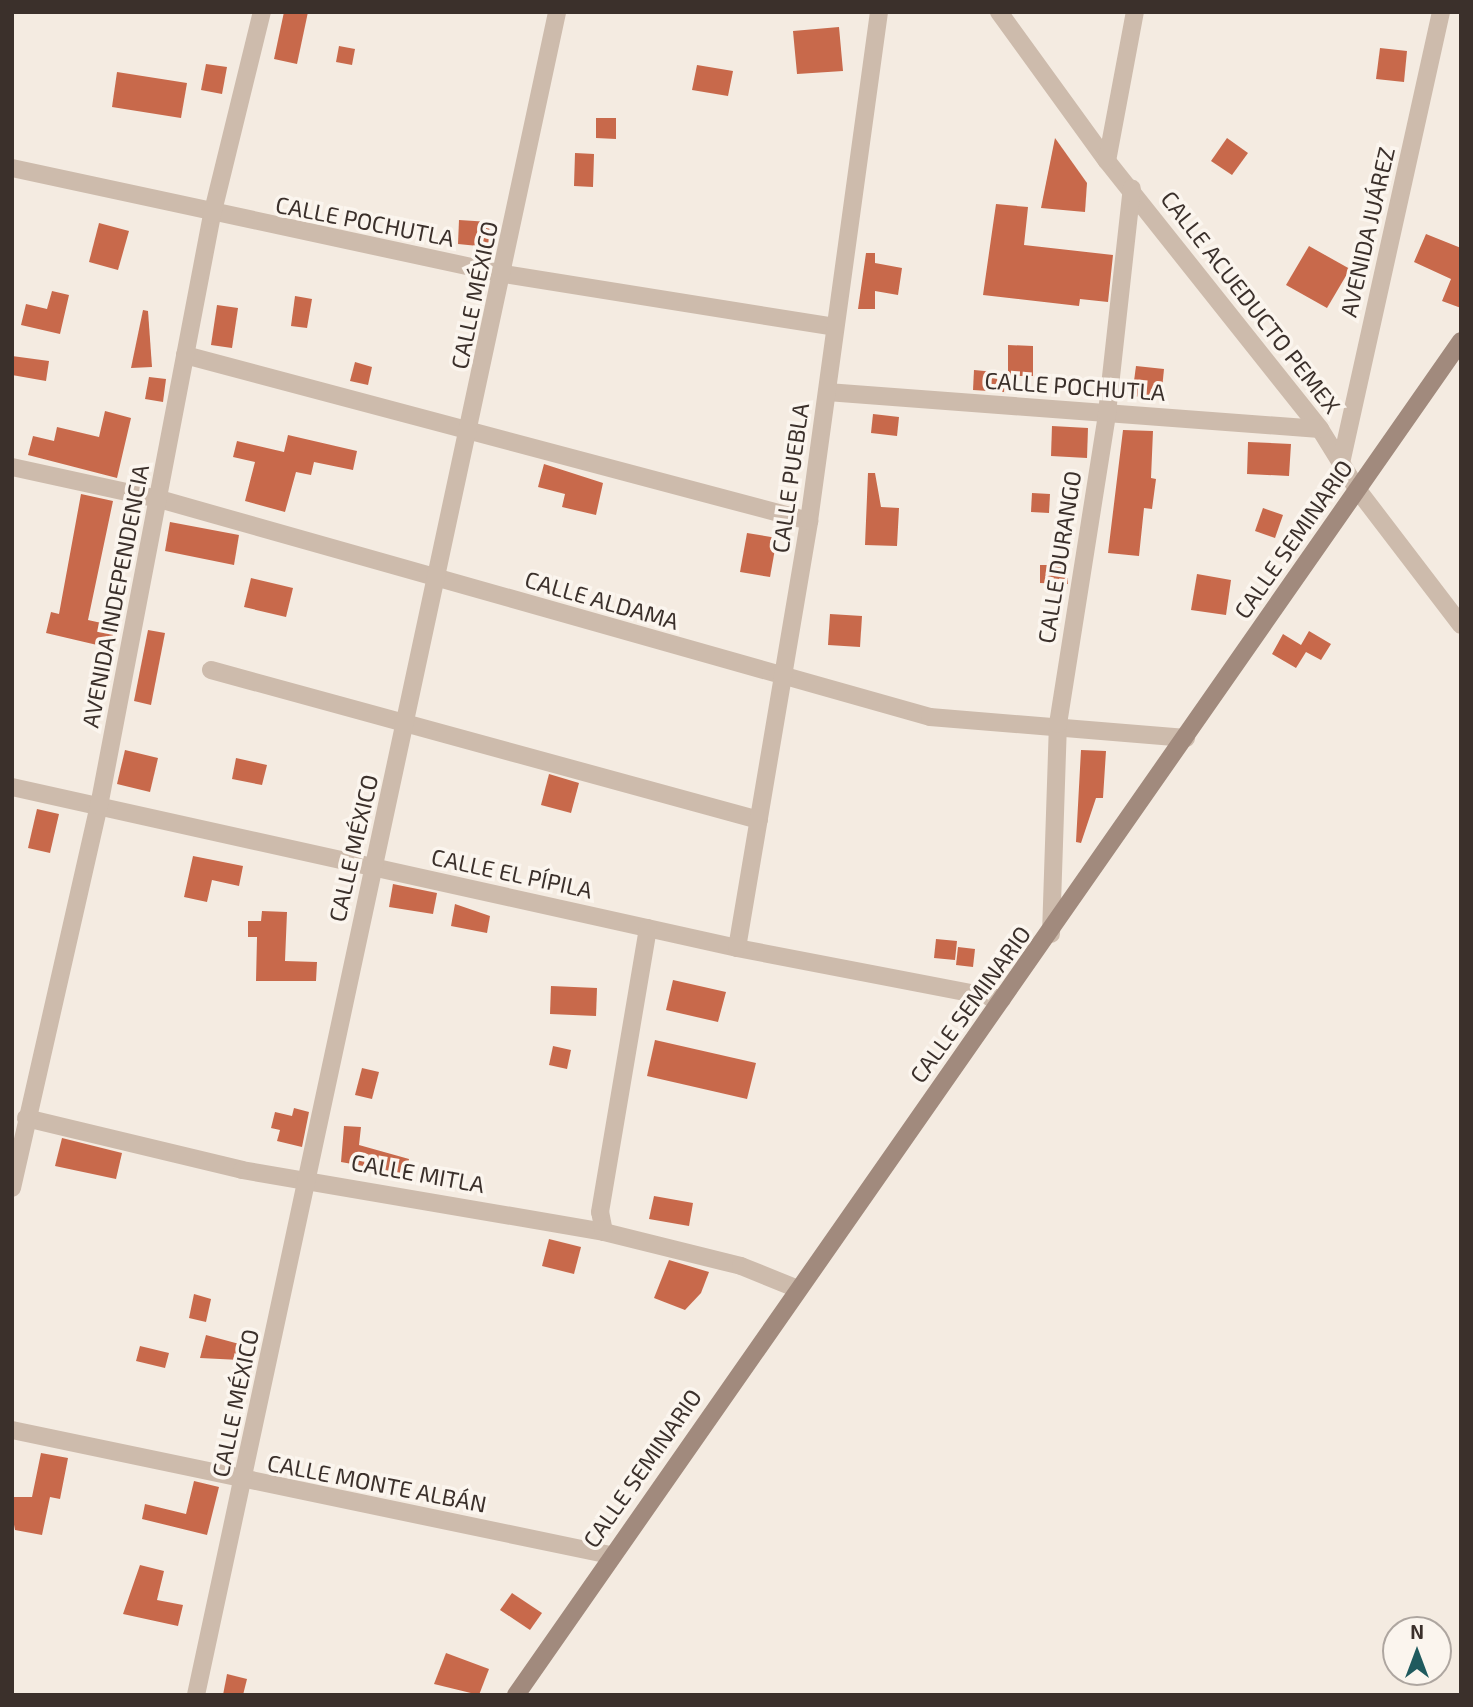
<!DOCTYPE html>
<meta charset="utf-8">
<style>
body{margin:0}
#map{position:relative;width:1473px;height:1707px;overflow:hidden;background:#f4ebe1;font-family:"Exo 2",sans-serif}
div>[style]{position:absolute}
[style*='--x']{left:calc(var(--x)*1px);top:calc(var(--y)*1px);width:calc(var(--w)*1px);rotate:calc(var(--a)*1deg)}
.building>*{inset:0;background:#c8694b}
.street>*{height:18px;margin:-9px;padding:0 9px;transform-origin:9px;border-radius:9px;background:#cdbbac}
.secondary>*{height:18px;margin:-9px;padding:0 9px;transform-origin:9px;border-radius:9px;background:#a18a7d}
span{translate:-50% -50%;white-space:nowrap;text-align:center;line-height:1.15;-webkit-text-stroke:7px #fbf5ee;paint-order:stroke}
.street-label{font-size:23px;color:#3b302b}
.frame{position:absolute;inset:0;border:14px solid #3b302b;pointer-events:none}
.north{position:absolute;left:1382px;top:1616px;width:70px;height:70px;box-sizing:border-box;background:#fbf5ee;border:2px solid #aea6a0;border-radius:50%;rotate:0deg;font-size:19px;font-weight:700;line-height:28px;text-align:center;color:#3b302b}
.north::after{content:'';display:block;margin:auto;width:24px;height:32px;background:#1f5a5e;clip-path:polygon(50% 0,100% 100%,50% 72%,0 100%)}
</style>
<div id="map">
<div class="building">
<i style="clip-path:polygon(284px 12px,308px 12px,297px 64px,274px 59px)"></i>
<i style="clip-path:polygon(839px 27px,843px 71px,797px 74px,793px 31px)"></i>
<i style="clip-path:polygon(339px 46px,355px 49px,352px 65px,336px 62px)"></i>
<i style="clip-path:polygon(1380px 48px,1407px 51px,1404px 82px,1376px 79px)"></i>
<i style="clip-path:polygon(206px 64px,227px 67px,222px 94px,201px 90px)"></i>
<i style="clip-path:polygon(697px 65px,733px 71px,728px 96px,692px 90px)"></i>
<i style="clip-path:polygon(117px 72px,187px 83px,181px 118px,112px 107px)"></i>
<i style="clip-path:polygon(596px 118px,616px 118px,616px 139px,596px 138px)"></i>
<i style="clip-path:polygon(1055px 138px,1087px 183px,1085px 212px,1041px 208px)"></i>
<i style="clip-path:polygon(1227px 138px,1248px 153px,1232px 175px,1211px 161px)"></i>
<i style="clip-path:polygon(575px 153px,594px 154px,593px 187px,574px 186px)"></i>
<i style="clip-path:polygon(996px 204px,1028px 207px,1024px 245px,1113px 255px,1108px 302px,1080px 299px,1079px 306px,983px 295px)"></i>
<i style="clip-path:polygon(459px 220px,490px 222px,488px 247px,458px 244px)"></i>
<i style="clip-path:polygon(99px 223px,129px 231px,118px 270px,89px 262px)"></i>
<i style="clip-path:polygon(1426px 234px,1461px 248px,1461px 308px,1442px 301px,1451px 279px,1414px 262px)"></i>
<i style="clip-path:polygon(1309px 246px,1350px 269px,1327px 308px,1286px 285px)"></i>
<i style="clip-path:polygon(866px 253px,875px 253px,875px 263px,902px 268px,898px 295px,875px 291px,875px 309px,858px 309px)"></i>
<i style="clip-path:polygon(52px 291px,69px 295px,60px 334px,21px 325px,26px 304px,47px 309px)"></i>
<i style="clip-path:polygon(295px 296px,312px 299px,307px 328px,291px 326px)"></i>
<i style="clip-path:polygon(217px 305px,238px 308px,232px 348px,211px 345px)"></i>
<i style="clip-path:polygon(143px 310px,148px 311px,152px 367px,131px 368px)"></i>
<i style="clip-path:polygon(1008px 345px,1033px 346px,1033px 376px,1008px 376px)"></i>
<i style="clip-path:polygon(12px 356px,49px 361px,46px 381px,12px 375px)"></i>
<i style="clip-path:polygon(355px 362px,372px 367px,368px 385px,350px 381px)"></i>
<i style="clip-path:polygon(1136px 366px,1164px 369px,1161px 399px,1132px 396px)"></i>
<i style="clip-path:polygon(974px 370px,1005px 373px,1004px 392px,973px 390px)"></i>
<i style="clip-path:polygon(149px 377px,166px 379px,163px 402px,145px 399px)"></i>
<i style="clip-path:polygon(105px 411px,131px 418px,117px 478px,28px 455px,33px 436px,54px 441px,57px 427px,99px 437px)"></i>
<i style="clip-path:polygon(873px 414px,899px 417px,897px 436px,871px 433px)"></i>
<i style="clip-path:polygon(1052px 426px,1088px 428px,1087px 458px,1051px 456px)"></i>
<i style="clip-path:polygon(1123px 430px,1153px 431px,1151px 478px,1156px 479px,1152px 509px,1144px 508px,1139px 556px,1108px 553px)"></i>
<i style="clip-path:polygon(288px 435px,357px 451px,353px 470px,314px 462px,311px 475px,296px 472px,285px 512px,245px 501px,255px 462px,233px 457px,237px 441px,284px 452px)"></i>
<i style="clip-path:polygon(1248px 442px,1291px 444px,1289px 476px,1247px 474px)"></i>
<i style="clip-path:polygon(544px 464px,603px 483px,596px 515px,562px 507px,565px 494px,538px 487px)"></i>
<i style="clip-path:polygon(868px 473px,875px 473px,881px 507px,899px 508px,897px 546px,865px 545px)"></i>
<i style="clip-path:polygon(1032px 493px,1050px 494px,1049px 513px,1031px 512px)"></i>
<i style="clip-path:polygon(81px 494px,113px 501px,88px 620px,115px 626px,110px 648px,46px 633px,51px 612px,59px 614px)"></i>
<i style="clip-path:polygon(1263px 508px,1283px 515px,1275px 538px,1255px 531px)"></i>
<i style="clip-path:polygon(170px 522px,239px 535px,234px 565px,165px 551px)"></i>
<i style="clip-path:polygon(747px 533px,777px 538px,770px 577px,740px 572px)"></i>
<i style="clip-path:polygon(1040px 565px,1068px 565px,1068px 584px,1040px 583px)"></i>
<i style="clip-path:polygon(1197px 574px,1231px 580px,1226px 615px,1191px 610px)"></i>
<i style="clip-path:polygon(251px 578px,293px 588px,286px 617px,244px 607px)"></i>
<i style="clip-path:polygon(830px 614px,862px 616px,860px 647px,828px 645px)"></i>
<i style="clip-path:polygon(148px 630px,165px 633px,151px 705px,134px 701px)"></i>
<i style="clip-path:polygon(1309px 631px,1331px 644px,1321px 660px,1306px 652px,1296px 668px,1272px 654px,1283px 634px,1301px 645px)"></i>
<i style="clip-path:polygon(125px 750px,158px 758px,150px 792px,117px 784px)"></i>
<i style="clip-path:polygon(1081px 750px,1106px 751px,1103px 798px,1096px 798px,1081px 843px,1076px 842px)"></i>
<i style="clip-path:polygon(236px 758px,267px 765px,262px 785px,232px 779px)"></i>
<i style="clip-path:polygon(549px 774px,579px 783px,571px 813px,541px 805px)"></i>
<i style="clip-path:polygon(37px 809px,59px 814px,50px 853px,28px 848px)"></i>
<i style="clip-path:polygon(193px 856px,243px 866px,239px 886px,212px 880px,207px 902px,184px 897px)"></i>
<i style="clip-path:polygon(393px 884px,437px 893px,433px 914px,389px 907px)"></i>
<i style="clip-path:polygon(455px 904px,490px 916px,487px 933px,451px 926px)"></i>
<i style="clip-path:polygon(262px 911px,287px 912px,285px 961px,317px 962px,316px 981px,256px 981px,257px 937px,248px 937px,248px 921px,261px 921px)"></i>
<i style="clip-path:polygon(936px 939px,957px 941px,955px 960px,934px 958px)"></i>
<i style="clip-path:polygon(958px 947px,975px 949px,973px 967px,956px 965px)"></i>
<i style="clip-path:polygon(673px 980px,726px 992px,718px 1022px,666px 1010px)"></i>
<i style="clip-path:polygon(551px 986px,597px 988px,596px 1016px,550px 1014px)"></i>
<i style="clip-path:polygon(655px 1040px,756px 1063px,747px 1099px,647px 1076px)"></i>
<i style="clip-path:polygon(553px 1046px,571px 1050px,567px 1069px,549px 1065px)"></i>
<i style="clip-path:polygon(362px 1068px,379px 1072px,372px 1099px,355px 1095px)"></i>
<i style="clip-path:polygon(294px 1108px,309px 1112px,302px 1147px,277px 1141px,280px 1130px,271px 1128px,275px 1112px,292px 1116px)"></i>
<i style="clip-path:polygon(344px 1126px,361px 1127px,359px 1145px,409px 1159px,408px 1167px,402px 1173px,341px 1162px)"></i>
<i style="clip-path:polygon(62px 1138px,122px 1153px,116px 1179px,55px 1166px)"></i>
<i style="clip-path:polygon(654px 1196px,693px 1203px,689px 1226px,649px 1219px)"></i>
<i style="clip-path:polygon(549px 1239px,581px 1247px,574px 1274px,542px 1266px)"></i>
<i style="clip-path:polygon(669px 1260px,709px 1272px,701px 1293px,685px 1310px,654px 1298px)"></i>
<i style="clip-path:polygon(194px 1294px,211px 1299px,206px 1322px,189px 1318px)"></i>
<i style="clip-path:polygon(206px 1335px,243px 1345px,240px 1360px,200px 1358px)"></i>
<i style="clip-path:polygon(140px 1346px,169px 1353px,165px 1368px,136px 1361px)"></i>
<i style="clip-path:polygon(41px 1453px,68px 1458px,60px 1499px,50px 1497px,42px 1535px,15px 1530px,12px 1514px,12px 1497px,32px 1497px)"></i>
<i style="clip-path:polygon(194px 1481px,219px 1487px,207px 1535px,142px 1519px,145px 1504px,186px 1514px)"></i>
<i style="clip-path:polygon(140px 1565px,164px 1571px,157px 1600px,183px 1605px,178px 1626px,123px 1614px)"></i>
<i style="clip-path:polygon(512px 1593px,542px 1613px,530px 1630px,500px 1610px)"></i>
<i style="clip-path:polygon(446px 1653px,489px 1669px,479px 1695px,434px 1684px)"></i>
<i style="clip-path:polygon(227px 1674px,247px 1679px,243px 1695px,223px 1695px)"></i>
</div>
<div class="street">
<i style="--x:999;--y:12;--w:184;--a:54.1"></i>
<i style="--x:1107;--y:161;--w:342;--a:51.5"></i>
<i style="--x:1320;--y:429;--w:70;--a:58.3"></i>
<i style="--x:1357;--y:489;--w:171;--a:52.6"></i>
<i style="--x:1107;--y:161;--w:152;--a:-79.4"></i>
<i style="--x:12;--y:168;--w:503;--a:12.16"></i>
<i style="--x:504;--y:274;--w:335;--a:9.1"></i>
<i style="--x:185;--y:355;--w:646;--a:14.9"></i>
<i style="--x:827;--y:392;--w:494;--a:4.3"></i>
<i style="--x:1341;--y:463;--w:462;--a:-77.5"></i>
<i style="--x:12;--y:467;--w:150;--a:12.3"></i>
<i style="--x:159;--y:499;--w:801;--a:15.79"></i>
<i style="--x:930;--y:717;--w:257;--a:4.7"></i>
<i style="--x:211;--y:670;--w:568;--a:15.31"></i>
<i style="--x:12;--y:787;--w:743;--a:12.52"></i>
<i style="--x:737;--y:948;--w:270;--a:10.9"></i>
<i style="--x:1051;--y:934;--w:210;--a:-88.1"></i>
<i style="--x:1058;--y:724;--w:315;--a:-81"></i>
<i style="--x:1107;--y:413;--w:226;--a:-83.7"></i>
<i style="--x:737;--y:948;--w:433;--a:-80.4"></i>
<i style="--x:809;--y:521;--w:514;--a:-82.17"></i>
<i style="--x:26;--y:1118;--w:222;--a:13.5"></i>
<i style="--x:242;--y:1170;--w:367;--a:9.7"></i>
<i style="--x:604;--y:1232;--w:141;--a:13.9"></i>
<i style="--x:741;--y:1266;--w:61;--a:22"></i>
<i style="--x:12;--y:1188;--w:392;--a:-77.2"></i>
<i style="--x:99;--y:806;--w:602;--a:-79.18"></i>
<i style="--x:212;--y:215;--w:209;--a:-76.2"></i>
<i style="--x:604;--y:1232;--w:20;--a:-101"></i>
<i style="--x:600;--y:1212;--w:288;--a:-80.4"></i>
<i style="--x:12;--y:1430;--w:611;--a:11.81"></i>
<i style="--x:196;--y:1695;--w:1721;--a:-77.89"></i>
</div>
<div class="secondary">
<i style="--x:516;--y:1695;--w:1651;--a:-55.09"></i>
</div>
<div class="street-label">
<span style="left:365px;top:221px;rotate:11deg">CALLE POCHUTLA</span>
<span style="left:1367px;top:232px;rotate:-77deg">AVENIDA JUÁREZ</span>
<span style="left:474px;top:295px;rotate:-78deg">CALLE MÉXICO</span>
<span style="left:1251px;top:302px;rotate:52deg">CALLE ACUEDUCTO PEMEX</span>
<span style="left:1075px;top:386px;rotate:4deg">CALLE POCHUTLA</span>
<span style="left:790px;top:478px;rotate:-82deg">CALLE PUEBLA</span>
<span style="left:1293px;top:539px;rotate:-55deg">CALLE SEMINARIO</span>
<span style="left:1059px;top:557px;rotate:-81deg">CALLE DURANGO</span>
<span style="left:115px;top:596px;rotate:-79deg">AVENIDA INDEPENDENCIA</span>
<span style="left:602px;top:600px;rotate:16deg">CALLE ALDAMA</span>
<span style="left:353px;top:848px;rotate:-77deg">CALLE MÉXICO</span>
<span style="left:512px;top:873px;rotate:12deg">CALLE EL PÍPILA</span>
<span style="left:970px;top:1004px;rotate:-54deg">CALLE SEMINARIO</span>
<span style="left:418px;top:1173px;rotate:10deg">CALLE MITLA</span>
<span style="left:235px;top:1403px;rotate:-78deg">CALLE MÉXICO</span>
<span style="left:642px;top:1468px;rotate:-55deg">CALLE SEMINARIO</span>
<span style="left:377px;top:1483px;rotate:11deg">CALLE MONTE ALBÁN</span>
</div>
<div class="frame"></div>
<div class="north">N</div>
</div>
